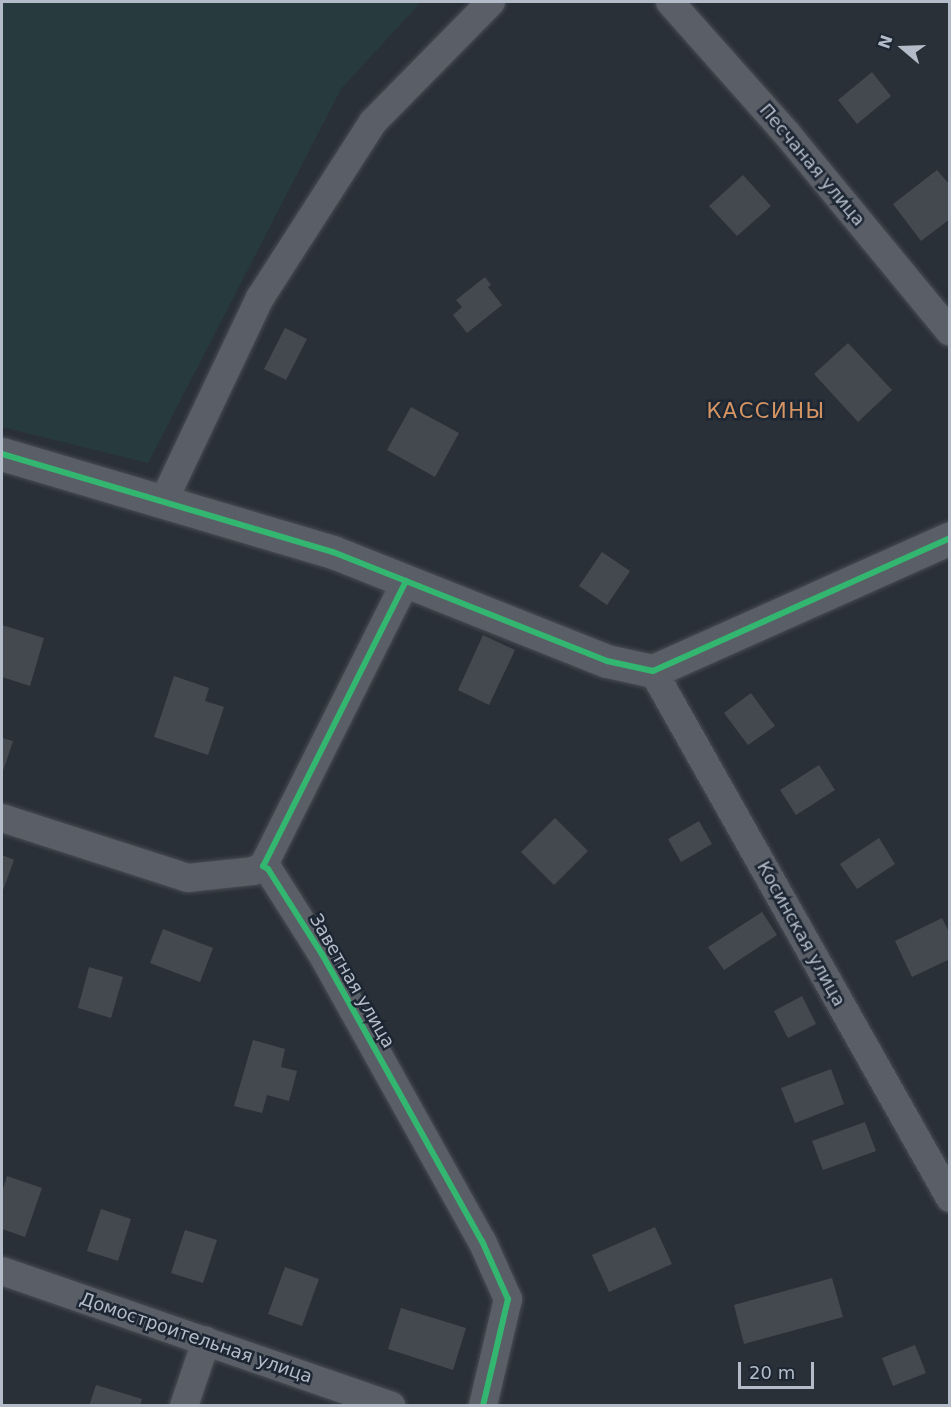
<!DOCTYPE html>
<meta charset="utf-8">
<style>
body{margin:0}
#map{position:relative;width:951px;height:1407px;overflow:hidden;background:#2a3038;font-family:"DejaVu Sans",sans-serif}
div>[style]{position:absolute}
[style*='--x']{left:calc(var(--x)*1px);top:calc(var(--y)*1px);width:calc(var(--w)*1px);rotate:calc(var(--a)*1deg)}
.green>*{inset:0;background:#273a3e}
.building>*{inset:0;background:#444950}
.roads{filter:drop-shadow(0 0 2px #484c53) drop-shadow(0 0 2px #484c53)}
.minor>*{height:28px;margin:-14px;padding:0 14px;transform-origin:14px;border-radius:14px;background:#5a5e66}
.tertiary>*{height:33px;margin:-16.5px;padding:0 16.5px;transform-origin:16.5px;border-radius:16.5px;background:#5a5e66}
.cycleway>*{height:6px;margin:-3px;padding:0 3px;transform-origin:3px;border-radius:3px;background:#33b770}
span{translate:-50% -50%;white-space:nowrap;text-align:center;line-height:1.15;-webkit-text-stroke:5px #1d2633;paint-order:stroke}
.street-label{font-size:18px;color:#b4bcc9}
.quarter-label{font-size:21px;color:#d59563;letter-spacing:1.5px}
.frame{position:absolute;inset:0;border:3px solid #b4bcc9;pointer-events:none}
.north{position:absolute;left:873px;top:18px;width:60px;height:60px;-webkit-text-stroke:4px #1d2633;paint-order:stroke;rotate:289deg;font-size:16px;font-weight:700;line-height:24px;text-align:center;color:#b4bcc9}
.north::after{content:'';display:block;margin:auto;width:21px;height:27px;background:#b4bcc9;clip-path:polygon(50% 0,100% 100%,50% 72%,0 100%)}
.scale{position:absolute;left:738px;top:1362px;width:76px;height:27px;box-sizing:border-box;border:3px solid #b4bcc9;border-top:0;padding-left:8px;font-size:18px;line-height:21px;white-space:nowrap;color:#b4bcc9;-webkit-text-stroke:4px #1d2633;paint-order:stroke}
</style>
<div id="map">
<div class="green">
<i style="clip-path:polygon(2px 2px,421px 2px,341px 89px,148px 463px,2px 427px)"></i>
</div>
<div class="building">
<i style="clip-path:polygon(872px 72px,891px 96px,857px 124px,838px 100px)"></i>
<i style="clip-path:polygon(937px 170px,950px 185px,950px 219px,921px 241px,893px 204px)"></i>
<i style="clip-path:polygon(743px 175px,771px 206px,737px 236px,709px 206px)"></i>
<i style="clip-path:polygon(485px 277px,491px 285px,488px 287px,502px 305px,467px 333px,453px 315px,462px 307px,456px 300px)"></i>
<i style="clip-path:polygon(285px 328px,307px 339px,286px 380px,264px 369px)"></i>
<i style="clip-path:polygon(848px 343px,892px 390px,858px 422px,814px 374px)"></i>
<i style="clip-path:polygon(411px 407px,459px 433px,435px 477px,387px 450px)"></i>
<i style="clip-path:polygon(602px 552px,630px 571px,607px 605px,579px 586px)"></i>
<i style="clip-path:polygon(2px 625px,44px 638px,30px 686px,2px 677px)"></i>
<i style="clip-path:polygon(483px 635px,515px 650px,489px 705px,458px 690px)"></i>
<i style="clip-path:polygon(174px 676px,209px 688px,205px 701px,224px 707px,208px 755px,154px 737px)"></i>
<i style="clip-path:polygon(751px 693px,775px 726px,748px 745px,724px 713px)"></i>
<i style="clip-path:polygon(2px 738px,13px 741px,2px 774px)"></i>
<i style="clip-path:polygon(819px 765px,835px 790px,796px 815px,780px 790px)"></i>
<i style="clip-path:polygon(555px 818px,588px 851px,554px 885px,521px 852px)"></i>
<i style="clip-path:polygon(699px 821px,712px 844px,681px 862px,668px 839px)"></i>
<i style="clip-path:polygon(879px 838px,895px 864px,857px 889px,840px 864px)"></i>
<i style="clip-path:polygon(2px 855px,14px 860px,2px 893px)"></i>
<i style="clip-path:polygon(762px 912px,777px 935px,724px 970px,708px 947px)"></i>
<i style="clip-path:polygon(942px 918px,950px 934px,950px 959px,912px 977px,895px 941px)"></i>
<i style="clip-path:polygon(163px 929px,213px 948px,200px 982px,150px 963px)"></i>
<i style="clip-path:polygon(89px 967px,123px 977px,111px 1018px,78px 1008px)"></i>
<i style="clip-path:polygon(802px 996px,816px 1024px,788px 1038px,774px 1011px)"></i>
<i style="clip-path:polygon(253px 1040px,285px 1049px,281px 1067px,297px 1071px,289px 1101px,267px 1095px,262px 1113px,234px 1106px)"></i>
<i style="clip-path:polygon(831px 1069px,844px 1104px,795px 1123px,781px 1088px)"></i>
<i style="clip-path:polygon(865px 1122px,876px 1151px,823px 1170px,812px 1141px)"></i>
<i style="clip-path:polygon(7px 1176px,42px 1188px,25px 1237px,2px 1229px,2px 1192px)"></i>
<i style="clip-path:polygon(101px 1209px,131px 1219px,118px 1261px,87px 1251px)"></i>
<i style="clip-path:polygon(655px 1227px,672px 1264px,609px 1292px,592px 1255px)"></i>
<i style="clip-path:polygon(185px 1230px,217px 1240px,203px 1283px,171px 1273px)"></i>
<i style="clip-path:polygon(285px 1267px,319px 1279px,302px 1326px,268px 1314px)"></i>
<i style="clip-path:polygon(832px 1278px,843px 1317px,744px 1344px,734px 1305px)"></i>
<i style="clip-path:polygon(401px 1308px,466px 1328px,453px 1370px,388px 1349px)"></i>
<i style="clip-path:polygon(915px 1345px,926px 1373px,893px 1386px,882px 1358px)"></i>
<i style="clip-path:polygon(96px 1385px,142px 1399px,140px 1406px,89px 1406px)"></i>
</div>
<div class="roads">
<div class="minor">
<i style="--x:670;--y:2;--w:176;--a:48.4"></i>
<i style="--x:787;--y:134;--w:256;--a:50.5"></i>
<i style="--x:163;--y:502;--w:226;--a:-64.6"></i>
<i style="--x:260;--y:298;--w:209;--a:-57.3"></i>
<i style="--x:373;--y:122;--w:168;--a:-45.5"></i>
<i style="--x:406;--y:581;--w:319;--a:116.6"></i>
<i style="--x:263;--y:866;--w:6;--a:31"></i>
<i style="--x:268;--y:869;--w:101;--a:57.6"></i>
<i style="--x:322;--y:954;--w:329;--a:60.9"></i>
<i style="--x:482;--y:1241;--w:64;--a:65.9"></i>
<i style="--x:508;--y:1299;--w:110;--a:103.2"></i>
<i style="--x:653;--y:671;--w:605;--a:60.6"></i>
<i style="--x:2;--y:818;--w:195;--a:17.9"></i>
<i style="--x:188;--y:878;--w:65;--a:-6.1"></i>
<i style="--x:253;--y:871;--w:11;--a:-27"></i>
<i style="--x:2;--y:1271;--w:412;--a:19.1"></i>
<i style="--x:184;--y:1406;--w:69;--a:-71.3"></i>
</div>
<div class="tertiary">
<i style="--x:2;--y:454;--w:345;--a:16.5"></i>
<i style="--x:333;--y:552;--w:295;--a:21.7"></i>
<i style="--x:607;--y:661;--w:47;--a:12.3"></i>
<i style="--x:653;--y:671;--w:325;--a:-24.1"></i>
</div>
</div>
<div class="cycleway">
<i style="--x:2;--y:454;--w:345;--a:16.5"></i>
<i style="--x:333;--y:552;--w:295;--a:21.7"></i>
<i style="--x:607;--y:661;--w:47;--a:12.3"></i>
<i style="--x:653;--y:671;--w:325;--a:-24.1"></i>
<i style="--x:406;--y:581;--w:319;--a:116.6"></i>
<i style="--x:263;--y:866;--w:6;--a:31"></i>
<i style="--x:268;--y:869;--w:101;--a:57.6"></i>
<i style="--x:322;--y:954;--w:329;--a:60.9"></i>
<i style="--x:482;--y:1241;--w:64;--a:65.9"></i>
<i style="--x:508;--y:1299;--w:110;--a:103.2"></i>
</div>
<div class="street-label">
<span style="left:812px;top:165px;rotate:50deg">Песчаная улица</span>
<span style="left:801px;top:934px;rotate:61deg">Косинская улица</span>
<span style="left:352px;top:981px;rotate:60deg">Заветная улица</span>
<span style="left:196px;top:1338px;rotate:19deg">Домостроительная улица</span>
</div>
<div class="quarter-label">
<span style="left:766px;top:411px">КАССИНЫ</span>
</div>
<div class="frame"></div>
<div class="north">N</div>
<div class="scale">20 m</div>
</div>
